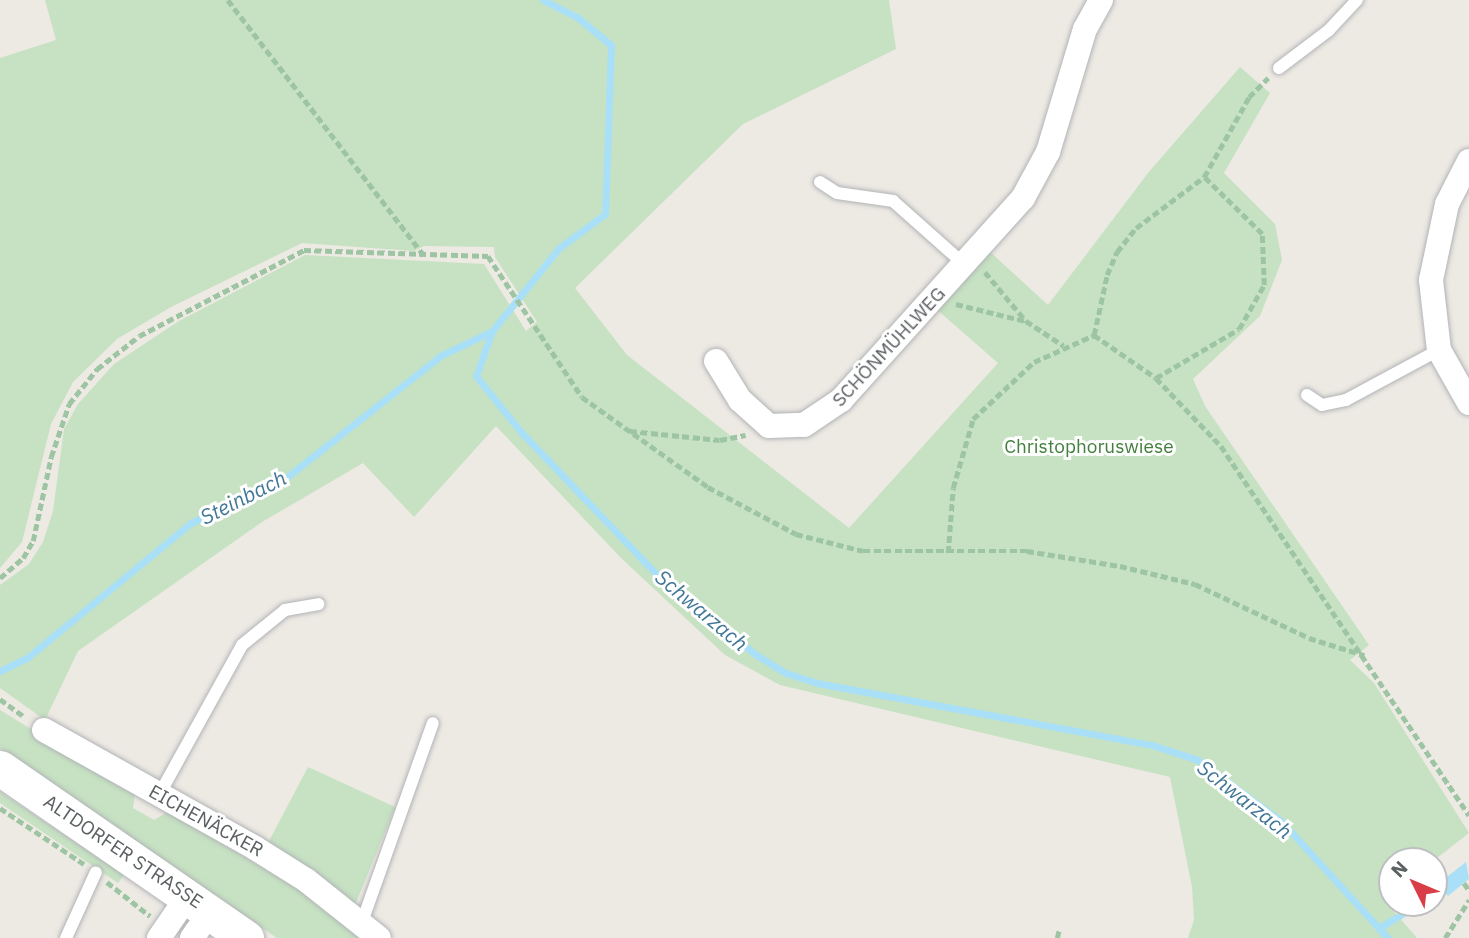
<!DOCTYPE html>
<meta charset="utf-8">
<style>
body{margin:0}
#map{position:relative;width:1469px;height:938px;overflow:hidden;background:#ede9e3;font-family:"IBM Plex Sans",sans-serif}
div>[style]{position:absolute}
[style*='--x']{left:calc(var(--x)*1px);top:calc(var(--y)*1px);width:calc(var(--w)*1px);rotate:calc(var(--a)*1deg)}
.green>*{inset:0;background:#c6e2c2}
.water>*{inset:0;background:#a9e0f7}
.stream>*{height:7px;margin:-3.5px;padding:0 3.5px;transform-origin:3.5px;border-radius:3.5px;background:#a9e0f7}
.path>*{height:4.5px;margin-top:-2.25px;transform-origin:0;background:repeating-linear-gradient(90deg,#9dc5a3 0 7px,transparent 0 10.5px)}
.roads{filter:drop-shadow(0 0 2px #b1b4b7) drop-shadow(0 0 2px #b1b4b7)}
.service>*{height:12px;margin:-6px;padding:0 6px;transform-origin:6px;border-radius:6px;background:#fff}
.minor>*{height:24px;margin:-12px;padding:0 12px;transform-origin:12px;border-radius:12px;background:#fff}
.secondary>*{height:35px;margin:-17.5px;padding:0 17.5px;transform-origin:17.5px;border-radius:17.5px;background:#fff}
span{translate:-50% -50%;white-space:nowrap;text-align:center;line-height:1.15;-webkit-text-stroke:6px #fff;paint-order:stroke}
.street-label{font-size:19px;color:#5b6062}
.park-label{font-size:19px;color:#43803d}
.water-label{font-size:21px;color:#427797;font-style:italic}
.north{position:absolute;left:1378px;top:847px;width:70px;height:70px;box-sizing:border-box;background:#fff;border:2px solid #bdbfc0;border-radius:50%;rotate:313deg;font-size:19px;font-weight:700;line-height:28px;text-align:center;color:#5b6062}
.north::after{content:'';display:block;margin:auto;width:24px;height:32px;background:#d93d47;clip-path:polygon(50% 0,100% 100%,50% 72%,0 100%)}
</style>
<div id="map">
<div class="green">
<i style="clip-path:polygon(45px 0,889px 0,896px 49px,743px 124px,575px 288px,627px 355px,849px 528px,998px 363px,935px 308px,988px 250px,1048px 305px,1148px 173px,1240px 67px,1270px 93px,1224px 173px,1275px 224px,1282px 260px,1260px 316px,1193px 379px,1205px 406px,1369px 645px,1350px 660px,1374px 683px,1469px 833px,1433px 861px,1392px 861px,1392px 893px,1384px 900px,1417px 938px,1188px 938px,1194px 920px,1192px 887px,1170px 777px,780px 685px,725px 655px,621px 558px,496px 426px,414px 517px,363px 463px,262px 522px,78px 651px,45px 720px,0 688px,0 585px,29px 564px,43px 542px,53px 511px,64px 429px,78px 404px,114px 364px,179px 321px,305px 255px,484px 264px,526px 331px,537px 322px,495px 257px,494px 247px,424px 246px,414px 251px,302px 243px,171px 307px,117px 339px,73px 382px,51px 424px,22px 542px,0 568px,0 58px,56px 40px)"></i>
<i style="clip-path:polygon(0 710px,135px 793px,133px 808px,154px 820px,169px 811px,325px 906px,361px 938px,277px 938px,0 748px)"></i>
<i style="clip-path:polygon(308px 767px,395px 807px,356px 903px,350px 903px,268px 843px)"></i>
<i style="clip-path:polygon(0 792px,124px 875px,118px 883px,0 803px)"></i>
</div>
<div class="water">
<i style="clip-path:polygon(1466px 862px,1469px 879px,1448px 896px,1438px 884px)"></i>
</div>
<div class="stream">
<i style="--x:543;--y:0;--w:38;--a:27"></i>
<i style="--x:577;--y:17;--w:44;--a:39.5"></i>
<i style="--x:611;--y:45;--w:169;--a:92"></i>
<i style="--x:605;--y:214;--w:57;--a:143.5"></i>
<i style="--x:559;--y:248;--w:107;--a:128.9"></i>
<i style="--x:492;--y:331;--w:48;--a:109.6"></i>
<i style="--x:476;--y:376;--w:72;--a:51.2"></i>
<i style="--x:521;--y:432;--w:207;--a:46.4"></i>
<i style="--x:664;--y:582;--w:116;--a:38.4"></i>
<i style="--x:755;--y:654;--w:36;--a:32"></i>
<i style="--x:786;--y:673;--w:33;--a:18"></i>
<i style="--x:817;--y:683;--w:341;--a:10.5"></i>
<i style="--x:1152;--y:745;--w:48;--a:18.1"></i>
<i style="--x:1198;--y:760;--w:103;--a:36.3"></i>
<i style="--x:1281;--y:821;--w:159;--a:47.6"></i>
<i style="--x:0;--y:671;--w:30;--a:-26"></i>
<i style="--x:27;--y:658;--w:212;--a:-39.5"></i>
<i style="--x:191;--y:523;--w:106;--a:-25.6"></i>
<i style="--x:287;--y:477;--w:195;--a:-38.3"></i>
<i style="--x:440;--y:356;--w:58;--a:-25.7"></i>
<i style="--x:1434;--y:893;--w:19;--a:-36"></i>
<i style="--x:1379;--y:928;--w:48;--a:-31.4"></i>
</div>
<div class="path">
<i style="--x:228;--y:0;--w:322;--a:52.5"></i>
<i style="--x:985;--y:272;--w:64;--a:50.1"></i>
<i style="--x:1026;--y:321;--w:45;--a:33.3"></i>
<i style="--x:956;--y:304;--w:71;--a:13.8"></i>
<i style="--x:1094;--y:335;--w:75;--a:34.7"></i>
<i style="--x:1156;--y:378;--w:94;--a:46.3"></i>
<i style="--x:1221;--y:446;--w:445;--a:56.1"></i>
<i style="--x:1156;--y:378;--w:96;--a:-30.6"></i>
<i style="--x:1239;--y:329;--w:51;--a:-60.4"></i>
<i style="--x:1264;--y:285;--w:51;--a:-92.2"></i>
<i style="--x:1262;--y:234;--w:81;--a:-135.5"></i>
<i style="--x:630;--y:431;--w:90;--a:5.7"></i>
<i style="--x:720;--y:440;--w:26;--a:-11"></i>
<i style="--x:948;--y:553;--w:65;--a:-85.6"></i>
<i style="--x:953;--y:488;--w:72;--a:-73.8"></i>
<i style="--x:973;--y:419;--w:83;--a:-43.1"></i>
<i style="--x:1034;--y:362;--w:66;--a:-24.2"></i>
<i style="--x:1094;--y:335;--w:61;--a:-77.8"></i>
<i style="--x:1107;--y:275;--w:25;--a:-67"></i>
<i style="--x:1117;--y:252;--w:31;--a:-52"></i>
<i style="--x:1136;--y:228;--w:85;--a:-36.9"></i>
<i style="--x:1204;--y:177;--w:92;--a:-60.6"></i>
<i style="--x:1249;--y:97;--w:27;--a:-45"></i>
<i style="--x:0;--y:578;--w:30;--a:-41"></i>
<i style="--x:23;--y:558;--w:20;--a:-60"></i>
<i style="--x:33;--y:541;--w:86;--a:-77.9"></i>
<i style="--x:51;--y:457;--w:56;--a:-71.2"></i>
<i style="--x:69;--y:404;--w:45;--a:-51.3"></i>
<i style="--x:97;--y:369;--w:53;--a:-38.2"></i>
<i style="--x:139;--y:336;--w:186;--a:-27.5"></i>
<i style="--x:304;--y:250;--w:184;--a:1.9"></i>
<i style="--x:488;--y:256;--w:169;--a:56.3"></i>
<i style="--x:582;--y:397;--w:155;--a:35.5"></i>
<i style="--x:708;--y:487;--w:100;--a:28.1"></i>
<i style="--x:796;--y:534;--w:69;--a:14.2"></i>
<i style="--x:863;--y:551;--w:164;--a:0"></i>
<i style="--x:1027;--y:551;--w:94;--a:9.2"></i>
<i style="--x:1120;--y:566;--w:77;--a:13.5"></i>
<i style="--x:1195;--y:584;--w:126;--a:25.3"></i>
<i style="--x:1309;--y:638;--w:58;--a:17.2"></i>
<i style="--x:0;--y:699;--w:31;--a:36"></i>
<i style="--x:0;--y:808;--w:101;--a:33.7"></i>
<i style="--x:107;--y:882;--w:55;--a:38.3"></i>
<i style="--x:1464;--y:883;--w:9;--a:54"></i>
<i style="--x:1057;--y:938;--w:8;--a:-76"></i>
<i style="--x:1445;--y:938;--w:45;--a:-57.7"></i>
</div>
<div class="roads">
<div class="service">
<i style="--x:1279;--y:68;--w:63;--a:-37.2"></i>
<i style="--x:1329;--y:30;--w:41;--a:-47"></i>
<i style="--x:820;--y:182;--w:20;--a:33"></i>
<i style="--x:837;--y:193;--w:57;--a:8.1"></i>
<i style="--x:893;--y:201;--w:96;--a:41.6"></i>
<i style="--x:1307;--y:395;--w:18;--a:34"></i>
<i style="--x:1322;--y:405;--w:25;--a:-12"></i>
<i style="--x:1346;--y:400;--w:106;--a:-28.3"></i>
<i style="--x:159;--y:795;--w:171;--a:-61"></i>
<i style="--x:242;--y:645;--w:55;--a:-39.1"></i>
<i style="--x:285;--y:610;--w:34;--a:-10"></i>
<i style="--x:362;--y:922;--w:211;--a:-70.4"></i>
<i style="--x:66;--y:938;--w:72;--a:-65.6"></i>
</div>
<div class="minor">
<i style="--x:1469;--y:161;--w:48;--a:117.1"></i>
<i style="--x:1447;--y:204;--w:78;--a:101.9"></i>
<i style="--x:1431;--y:280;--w:70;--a:83.5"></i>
<i style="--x:1439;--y:350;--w:61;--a:60.5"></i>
<i style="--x:716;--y:361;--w:46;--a:58.4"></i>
<i style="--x:740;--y:400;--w:39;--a:42"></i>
<i style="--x:769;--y:426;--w:35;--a:-2"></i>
<i style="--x:804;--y:425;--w:45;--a:-34"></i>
<i style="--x:841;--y:400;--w:272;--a:-48"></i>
<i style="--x:1023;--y:198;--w:52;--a:-61.5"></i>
<i style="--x:1048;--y:152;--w:128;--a:-73.3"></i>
<i style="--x:1085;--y:29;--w:33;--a:-61"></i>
<i style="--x:44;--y:730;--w:242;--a:29.2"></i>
<i style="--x:255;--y:848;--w:60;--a:32.1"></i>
<i style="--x:306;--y:880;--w:93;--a:38.5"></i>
<i style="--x:159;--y:938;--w:51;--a:-55.4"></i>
<i style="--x:192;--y:938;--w:32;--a:-55"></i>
</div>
<div class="secondary">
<i style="--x:0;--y:768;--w:299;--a:34.6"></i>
</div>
</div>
<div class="street-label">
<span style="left:889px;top:347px;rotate:-47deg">SCHÖNMÜHLWEG</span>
<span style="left:206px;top:821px;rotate:29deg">EICHENÄCKER</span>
<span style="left:123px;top:852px;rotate:34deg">ALTDORFER STRASSE</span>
</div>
<div class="park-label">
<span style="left:1089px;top:447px">Christophoruswiese</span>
</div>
<div class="water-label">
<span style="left:243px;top:497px;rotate:-27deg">Steinbach</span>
<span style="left:702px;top:610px;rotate:40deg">Schwarzach</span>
<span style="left:1245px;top:799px;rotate:38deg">Schwarzach</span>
</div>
<div class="north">N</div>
</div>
